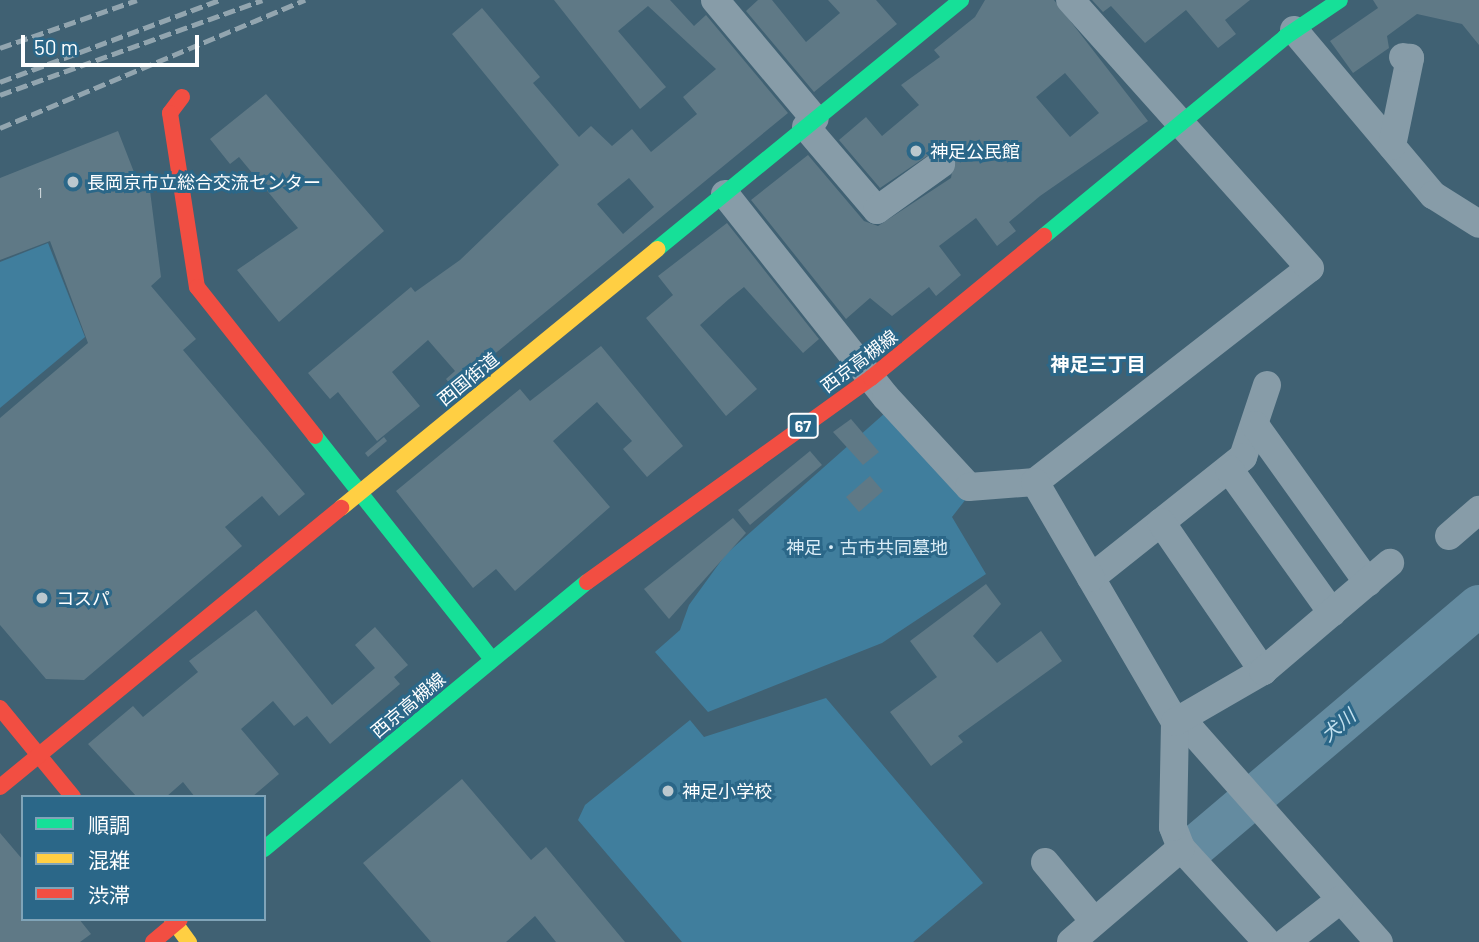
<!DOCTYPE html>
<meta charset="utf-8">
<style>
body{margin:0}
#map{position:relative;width:1479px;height:942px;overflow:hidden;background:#406173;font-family:Barlow,"Noto Sans JP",sans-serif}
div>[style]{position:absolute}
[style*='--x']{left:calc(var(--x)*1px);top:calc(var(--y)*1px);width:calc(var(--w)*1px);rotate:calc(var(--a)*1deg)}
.green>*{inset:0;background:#407e9d}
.stream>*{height:7px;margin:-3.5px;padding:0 3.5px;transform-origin:3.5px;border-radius:3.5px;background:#648ba0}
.river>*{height:42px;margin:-21px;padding:0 21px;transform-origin:21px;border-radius:21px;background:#648ba0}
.building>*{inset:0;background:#5f7986}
.street>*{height:28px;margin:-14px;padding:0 14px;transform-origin:14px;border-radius:14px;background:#879ca8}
.fast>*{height:16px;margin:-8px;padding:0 8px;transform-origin:8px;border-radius:8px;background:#16e098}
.slow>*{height:16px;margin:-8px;padding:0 8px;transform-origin:8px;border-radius:8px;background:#ffcf43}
.jam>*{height:16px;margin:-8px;padding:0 8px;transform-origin:8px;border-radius:8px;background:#f24e42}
.rail>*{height:5px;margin-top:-2.5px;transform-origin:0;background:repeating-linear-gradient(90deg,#92a5af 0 12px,transparent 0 17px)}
.dots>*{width:19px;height:19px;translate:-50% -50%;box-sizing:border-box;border:4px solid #2b6788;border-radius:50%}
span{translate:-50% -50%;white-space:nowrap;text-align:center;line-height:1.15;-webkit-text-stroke:6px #2b6788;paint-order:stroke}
.number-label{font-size:14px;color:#d7dee1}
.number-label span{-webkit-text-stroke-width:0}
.shield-label span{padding:2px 5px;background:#2b6788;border:2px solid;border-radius:5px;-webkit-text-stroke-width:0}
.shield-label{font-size:16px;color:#fff;font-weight:700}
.poi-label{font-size:18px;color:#fff}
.left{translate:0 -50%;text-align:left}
.street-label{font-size:18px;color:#fff}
.park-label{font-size:18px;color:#dbedf7}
.neighbourhood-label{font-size:19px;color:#fff;font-weight:700}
.water-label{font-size:19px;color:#c4e1ef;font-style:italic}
.legend{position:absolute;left:21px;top:795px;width:245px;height:126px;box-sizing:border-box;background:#2b6788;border:2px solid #80a4b8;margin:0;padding:9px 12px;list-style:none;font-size:21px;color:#fff}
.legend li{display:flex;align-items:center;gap:14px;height:35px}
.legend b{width:35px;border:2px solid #80a4b8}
.scale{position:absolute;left:21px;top:35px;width:178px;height:32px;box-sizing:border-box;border:4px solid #fff;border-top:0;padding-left:9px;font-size:21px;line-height:24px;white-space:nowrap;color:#fff;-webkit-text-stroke:5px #2b6788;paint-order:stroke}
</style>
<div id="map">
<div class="green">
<i style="clip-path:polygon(48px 243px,85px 337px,0 408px,0 262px)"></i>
<i style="clip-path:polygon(885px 413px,966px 499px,952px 517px,986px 574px,882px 643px,708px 712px,655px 652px,680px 630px,689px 605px,726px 554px)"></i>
<i style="clip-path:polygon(826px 698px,983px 883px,913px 942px,682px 942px,578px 820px,585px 805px,690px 720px,704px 737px)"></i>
</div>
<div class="stream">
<i style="--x:1287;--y:789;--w:29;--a:-76"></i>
</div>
<div class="river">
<i style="--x:1198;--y:844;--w:368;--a:-40.3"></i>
</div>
<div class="building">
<i style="clip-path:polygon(evenodd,554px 0,670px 0,694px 26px,706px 15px,788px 113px,453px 388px,446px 379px,455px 371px,428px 340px,392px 372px,420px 406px,377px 441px,338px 392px,330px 399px,308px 373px,411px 287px,415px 292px,460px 260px,559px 165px,452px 34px,482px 8px,540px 77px,533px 83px,579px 137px,591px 126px,612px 146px,632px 129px,651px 152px,697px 114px,683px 97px,716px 69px,648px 6px,618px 31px,666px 87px,640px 109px,554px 0,629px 178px,654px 207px,623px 234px,597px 204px,629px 178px)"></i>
<i style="clip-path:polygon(758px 0,772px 0,806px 42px,840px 13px,828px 0,876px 0,897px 24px,814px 92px,746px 11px)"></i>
<i style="clip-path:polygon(evenodd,985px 0,1054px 0,1148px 121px,1040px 196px,1009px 222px,1016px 231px,997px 246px,976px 218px,939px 246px,961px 275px,936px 296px,929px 287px,892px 316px,870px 298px,846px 319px,751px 200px,808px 155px,864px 221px,878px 226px,951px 178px,955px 155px,939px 148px,880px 188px,839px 140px,866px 117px,882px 136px,919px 105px,901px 85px,940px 57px,934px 50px,975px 17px,985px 0,1065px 73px,1099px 113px,1070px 137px,1036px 97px,1065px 73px)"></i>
<i style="clip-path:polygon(1092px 0,1250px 0,1225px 20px,1236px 34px,1218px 48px,1186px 10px,1145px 43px,1111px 6px,1103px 12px)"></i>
<i style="clip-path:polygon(1373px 0,1479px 0,1479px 45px,1462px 24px,1417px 14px,1387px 36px,1389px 48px,1353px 73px,1330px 41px,1378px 8px)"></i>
<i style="clip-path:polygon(266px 94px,384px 231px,279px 322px,237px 270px,298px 228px,239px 157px,230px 164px,210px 139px)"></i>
<i style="clip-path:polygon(118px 131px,139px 185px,149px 183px,161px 277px,151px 286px,196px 339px,183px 350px,305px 494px,279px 516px,262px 496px,225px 527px,242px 546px,84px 680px,46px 679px,0 625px,0 418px,88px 343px,50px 241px,0 260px,0 178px)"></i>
<i style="clip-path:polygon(727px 223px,819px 339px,803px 353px,744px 287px,729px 299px,700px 325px,757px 389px,726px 416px,646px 318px,673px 295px,658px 276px)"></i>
<i style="clip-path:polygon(601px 346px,683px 446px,647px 477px,623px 449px,632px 441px,597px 402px,553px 441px,610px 507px,515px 591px,496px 569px,473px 588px,396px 491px,520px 389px,530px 401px)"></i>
<i style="clip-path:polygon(851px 419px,879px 452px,863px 465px,833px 432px)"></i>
<i style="clip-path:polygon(384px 437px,387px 441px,368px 457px,365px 453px)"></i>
<i style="clip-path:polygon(810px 451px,822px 465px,750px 525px,738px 510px)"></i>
<i style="clip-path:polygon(870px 476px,883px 491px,859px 512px,846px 497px)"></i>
<i style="clip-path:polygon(733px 518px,746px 533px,669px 619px,644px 589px)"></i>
<i style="clip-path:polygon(986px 584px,1001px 604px,973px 636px,997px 663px,1041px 631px,1062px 661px,958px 736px,963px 742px,931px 766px,890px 712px,937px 677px,910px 641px)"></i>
<i style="clip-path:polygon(256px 610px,332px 705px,375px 668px,355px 645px,375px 627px,408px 665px,394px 677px,400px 684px,330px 744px,307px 716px,294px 726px,273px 701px,241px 729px,279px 774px,252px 797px,195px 797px,183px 782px,166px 797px,137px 797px,88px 744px,133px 706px,143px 717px,198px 672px,189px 661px)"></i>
<i style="clip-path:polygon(462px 779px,531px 860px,546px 847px,625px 942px,556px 942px,535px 916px,506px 942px,431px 942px,363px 863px)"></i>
<i style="clip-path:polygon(0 833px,23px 860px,23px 919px,79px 919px,91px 934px,80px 942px,0 942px)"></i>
</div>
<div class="street">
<i style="--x:715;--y:0;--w:155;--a:50"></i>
<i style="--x:1294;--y:30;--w:216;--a:49.9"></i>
<i style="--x:1433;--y:195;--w:54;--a:32.2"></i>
<i style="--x:806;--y:127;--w:109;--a:49.5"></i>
<i style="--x:877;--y:210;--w:79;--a:-35.7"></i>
<i style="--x:1392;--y:146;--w:90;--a:-78.4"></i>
<i style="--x:1410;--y:58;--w:7;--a:-172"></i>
<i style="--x:725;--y:194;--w:259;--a:51.6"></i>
<i style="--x:886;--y:397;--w:122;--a:47.3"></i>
<i style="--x:969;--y:487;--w:66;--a:-4.3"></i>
<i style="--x:1035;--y:482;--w:348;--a:-37.9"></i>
<i style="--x:1310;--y:268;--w:360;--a:-131.8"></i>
<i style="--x:1267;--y:385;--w:76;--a:108.4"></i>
<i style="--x:1243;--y:457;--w:194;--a:141.5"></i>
<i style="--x:1091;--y:578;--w:167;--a:59.7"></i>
<i style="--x:1175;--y:722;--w:19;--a:28"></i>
<i style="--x:1192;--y:731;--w:282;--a:48.5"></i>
<i style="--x:1255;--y:425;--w:194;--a:54.4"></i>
<i style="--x:1229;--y:469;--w:177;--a:54.4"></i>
<i style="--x:1035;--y:482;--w:111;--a:59.7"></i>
<i style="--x:1161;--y:522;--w:181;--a:55.6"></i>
<i style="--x:1449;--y:536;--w:40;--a:-41"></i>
<i style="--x:1181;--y:848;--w:127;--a:47.5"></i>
<i style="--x:1045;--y:862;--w:77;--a:50.3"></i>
<i style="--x:1071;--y:942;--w:145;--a:-40.5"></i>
<i style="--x:1181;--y:848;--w:22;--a:-111"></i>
<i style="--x:1173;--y:827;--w:105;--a:-88.9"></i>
<i style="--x:1175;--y:722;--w:102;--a:-30.1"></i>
<i style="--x:1263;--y:671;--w:167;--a:-40.4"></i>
<i style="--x:1286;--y:942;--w:68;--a:-37.9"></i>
</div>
<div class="fast">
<i style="--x:1044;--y:236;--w:313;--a:-39.5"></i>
<i style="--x:1285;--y:37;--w:66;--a:-33.9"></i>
<i style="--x:657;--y:249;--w:393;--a:-39.3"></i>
<i style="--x:315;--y:436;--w:285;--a:51.6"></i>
<i style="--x:264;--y:849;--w:419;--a:-39.6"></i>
</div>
<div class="slow">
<i style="--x:341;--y:508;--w:409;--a:-39.3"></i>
<i style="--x:172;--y:919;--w:29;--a:54"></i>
</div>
<div class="jam">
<i style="--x:182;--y:97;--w:20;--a:127"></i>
<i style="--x:170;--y:113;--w:176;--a:81.2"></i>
<i style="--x:197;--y:287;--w:190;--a:51.6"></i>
<i style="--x:587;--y:582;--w:350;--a:-35.7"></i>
<i style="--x:871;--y:378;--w:224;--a:-39.4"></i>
<i style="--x:0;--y:708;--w:115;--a:50.6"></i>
<i style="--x:0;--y:787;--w:441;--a:-39.3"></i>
<i style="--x:153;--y:942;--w:35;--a:-40"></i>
</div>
<div class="rail">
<i style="--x:0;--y:48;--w:145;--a:-19.3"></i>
<i style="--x:0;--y:82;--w:234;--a:-20.5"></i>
<i style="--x:0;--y:95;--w:279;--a:-19.9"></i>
<i style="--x:0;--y:128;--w:331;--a:-22.8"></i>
</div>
<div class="dots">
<i style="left:916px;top:151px;background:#bcc8ce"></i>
<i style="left:73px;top:182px;background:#bcc8ce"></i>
<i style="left:42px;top:598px;background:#bcc8ce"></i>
<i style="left:668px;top:791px;background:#bcc8ce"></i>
</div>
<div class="number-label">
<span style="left:40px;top:193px">1</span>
</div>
<div class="shield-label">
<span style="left:803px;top:426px">67</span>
</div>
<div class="poi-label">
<span class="left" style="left:930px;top:151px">神足公民館</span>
<span class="left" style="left:87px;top:182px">長岡京市立総合交流センター</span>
<span class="left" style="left:56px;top:598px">コスパ</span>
<span class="left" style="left:682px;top:791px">神足小学校</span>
</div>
<div class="street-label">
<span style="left:859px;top:361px;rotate:-37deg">西京高槻線</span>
<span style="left:468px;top:379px;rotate:-39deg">西国街道</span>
<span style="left:408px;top:705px;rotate:-40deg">西京高槻線</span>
</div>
<div class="park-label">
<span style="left:867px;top:547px">神足・古市共同墓地</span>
</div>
<div class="neighbourhood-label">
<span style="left:1098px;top:364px">神足三丁目</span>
</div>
<div class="water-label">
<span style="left:1338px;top:725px;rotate:-40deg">犬川</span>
</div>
<ul class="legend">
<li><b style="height:9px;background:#16e098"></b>順調</li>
<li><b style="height:9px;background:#ffcf43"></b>混雑</li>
<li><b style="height:9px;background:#f24e42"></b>渋滞</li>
</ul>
<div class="scale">50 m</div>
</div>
